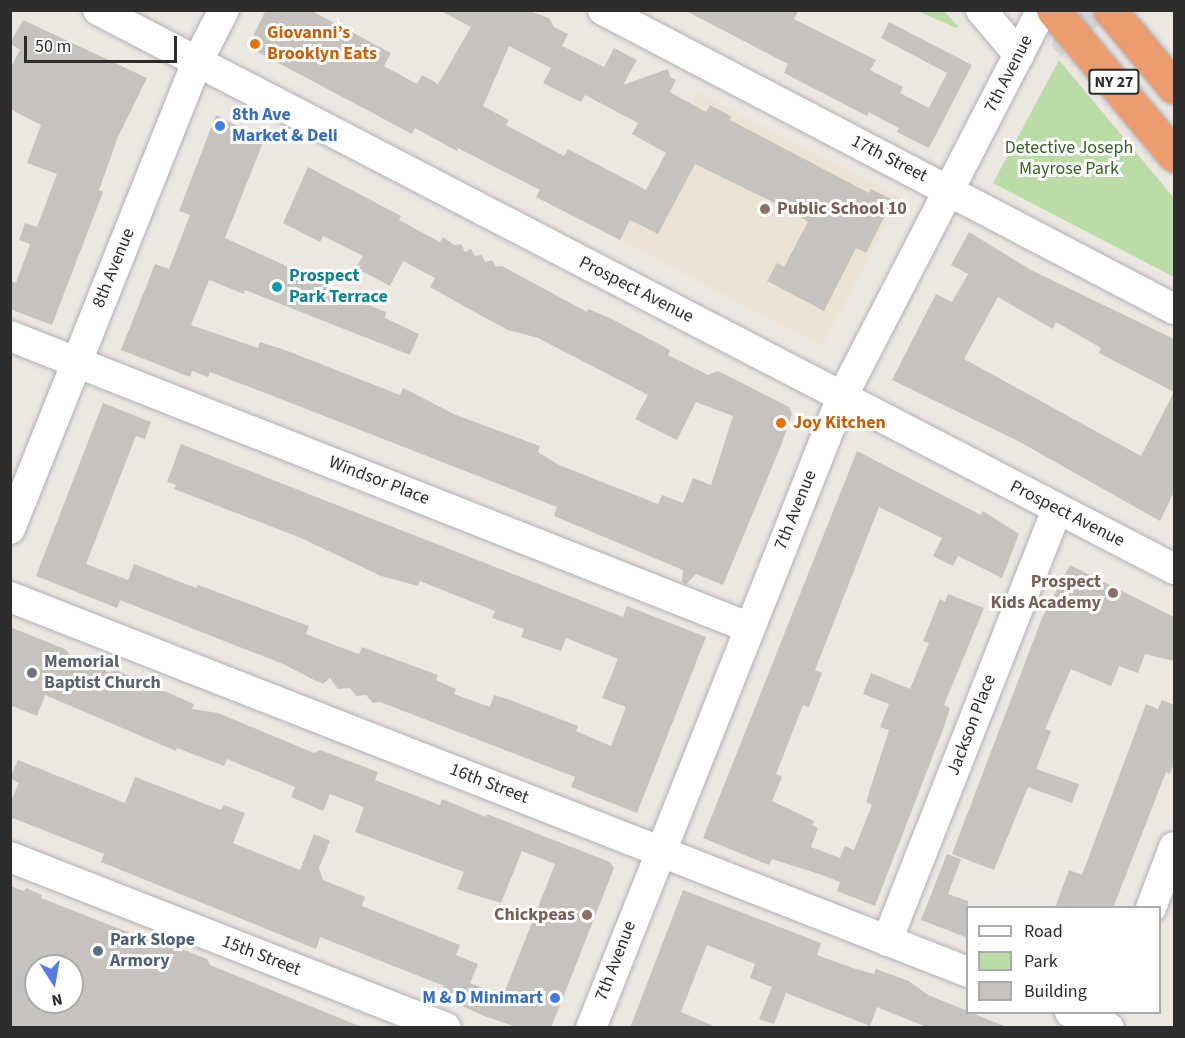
<!DOCTYPE html>
<meta charset="utf-8">
<style>
body{margin:0}
#map{position:relative;width:1185px;height:1038px;overflow:hidden;background:#ede7e2;font-family:"Source Sans 3",sans-serif}
div>[style]{position:absolute}
[style*='--x']{left:calc(var(--x)*1px);top:calc(var(--y)*1px);width:calc(var(--w)*1px);rotate:calc(var(--a)*1deg)}
.education>*{inset:0;background:#ece3d4}
.green>*{inset:0;background:#bbdca6}
.plaza>*{inset:0;background:#d9d7d4}
.building>*{inset:0;background:#c6c2bd}
.roads{filter:drop-shadow(0 0 2px #aeb0b7) drop-shadow(0 0 2px #aeb0b7)}
.minor>*{height:30px;margin:-15px;padding:0 15px;transform-origin:15px;border-radius:15px;background:#fff}
.highway>*{height:33px;margin:-16.5px;padding:0 16.5px;transform-origin:16.5px;border-radius:16.5px;background:#eb9d6f}
.dots>*{width:16px;height:16px;translate:-50% -50%;box-sizing:border-box;border:3px solid #fff;border-radius:50%}
span{translate:-50% -50%;white-space:nowrap;text-align:center;line-height:1.15;-webkit-text-stroke:6px #fff;paint-order:stroke}
.shield-label span{padding:2px 4px;background:#fff;border:2px solid;border-radius:4px;-webkit-text-stroke-width:0}
.shield-label{font-size:16px;color:#2d2d2d;font-weight:700}
.food-label{font-size:18px;color:#c56008;font-weight:700}
.left{translate:0 -50%;text-align:left}
.street-label{font-size:18px;color:#2d2d2d}
.shop-label{font-size:18px;color:#366cbe;font-weight:700}
.right{translate:-100% -50%;text-align:right}
.park-label{font-size:18px;color:#356325}
.education-label{font-size:18px;color:#785e54;font-weight:700}
.culture-label{font-size:18px;color:#0d838f;font-weight:700}
.worship-label{font-size:18px;color:#5b616d;font-weight:700}
.service-label{font-size:18px;color:#4e5e75;font-weight:700}
.frame{position:absolute;inset:0;border:12px solid #2d2d2d;pointer-events:none}
.legend{position:absolute;left:966px;top:906px;width:195px;height:108px;box-sizing:border-box;background:#fff;border:2px solid #ababab;margin:0;padding:8px 10px;list-style:none;font-size:18px;color:#2d2d2d}
.legend li{display:flex;align-items:center;gap:12px;height:30px}
.legend b{width:30px;border:2px solid #ababab}
.north{position:absolute;left:24px;top:954px;width:60px;height:60px;box-sizing:border-box;background:#fff;border:2px solid #ababab;border-radius:50%;rotate:169deg;font-size:16px;font-weight:700;line-height:24px;text-align:center;color:#2d2d2d}
.north::after{content:'';display:block;margin:auto;width:21px;height:27px;background:#577ae4;clip-path:polygon(50% 0,100% 100%,50% 72%,0 100%)}
.scale{position:absolute;left:24px;top:36px;width:153px;height:27px;box-sizing:border-box;border:3px solid #2d2d2d;border-top:0;padding-left:8px;font-size:18px;line-height:21px;white-space:nowrap;color:#2d2d2d;-webkit-text-stroke:4px #fff;paint-order:stroke}
</style>
<div id="map">
<div class="education">
<i style="clip-path:polygon(698px 92px,900px 198px,822px 346px,620px 240px)"></i>
</div>
<div class="green">
<i style="clip-path:polygon(918px 11px,944px 11px,958px 26px,956px 28px)"></i>
<i style="clip-path:polygon(1059px 60px,1174px 198px,1174px 277px,993px 183px)"></i>
</div>
<div class="plaza">
<i style="clip-path:polygon(1070px 11px,1115px 11px,1061px 57px,1051px 45px)"></i>
</div>
<div class="building">
<i style="clip-path:polygon(evenodd,266px 10px,310px 10px,391px 53px,384px 66px,417px 84px,422px 75px,438px 84px,471px 27px,439px 10px,527px 10px,549px 18px,554px 27px,568px 34px,562px 46px,604px 67px,614px 48px,637px 60px,623px 85px,668px 69px,670px 77px,676px 80px,670px 92px,706px 112px,710px 105px,732px 117px,730px 120px,869px 193px,871px 189px,893px 200px,866px 253px,856px 248px,824px 311px,767px 281px,777px 263px,784px 267px,808px 222px,795px 213px,695px 164px,658px 234px,630px 220px,620px 240px,536px 197px,540px 190px,458px 148px,457px 151px,415px 128px,412px 134px,252px 49px,250px 42px,266px 10px,509px 46px,551px 68px,543px 83px,581px 102px,585px 95px,638px 123px,632px 134px,666px 153px,646px 190px,568px 149px,564px 156px,506px 125px,509px 120px,483px 106px,509px 46px)"></i>
<i style="clip-path:polygon(684px 10px,799px 10px,794px 19px,876px 60px,870px 70px,903px 87px,900px 93px,929px 108px,947px 73px,881px 38px,889px 22px,972px 65px,929px 148px,897px 132px,899px 128px,885px 121px,869px 112px,867px 116px,784px 73px,788px 64px)"></i>
<i style="clip-path:polygon(23px 20px,147px 78px,118px 137px,99px 190px,103px 192px,52px 325px,10px 309px,10px 281px,16px 283px,30px 244px,19px 240px,25px 223px,37px 227px,57px 174px,27px 163px,41px 125px,10px 109px,10px 69px,20px 50px,10px 43px)"></i>
<i style="clip-path:polygon(216px 115px,264px 140px,225px 238px,328px 285px,327px 288px,386px 312px,385px 318px,419px 334px,410px 355px,245px 290px,244px 294px,209px 280px,191px 325px,258px 348px,260px 342px,285px 350px,400px 395px,403px 388px,456px 415px,540px 446px,538px 452px,559px 465px,658px 504px,662px 495px,683px 503px,693px 478px,711px 485px,733px 416px,696px 402px,677px 440px,635px 419px,648px 395px,538px 338px,508px 330px,480px 315px,430px 287px,435px 278px,403px 261px,390px 286px,356px 268px,363px 256px,323px 236px,320px 242px,283px 223px,308px 167px,401px 216px,399px 220px,440px 242px,443px 237px,454px 245px,461px 244px,465px 252px,471px 249px,475px 256px,482px 255px,485px 262px,492px 260px,496px 267px,502px 266px,587px 312px,588px 309px,610px 318px,670px 350px,668px 355px,708px 375px,718px 371px,789px 407px,792px 414px,780px 448px,723px 585px,696px 574px,686px 584px,682px 582px,683px 570px,554px 516px,557px 507px,268px 394px,210px 372px,208px 377px,192px 371px,190px 377px,121px 350px,155px 264px,169px 269px,190px 215px,179px 211px)"></i>
<i style="clip-path:polygon(evenodd,969px 232px,1031px 270px,1174px 339px,1174px 492px,1160px 521px,1018px 441px,892px 380px,936px 294px,952px 302px,968px 274px,951px 265px,969px 232px,998px 297px,1053px 329px,1056px 322px,1101px 348px,1099px 353px,1174px 392px,1141px 456px,964px 359px,998px 297px)"></i>
<i style="clip-path:polygon(103px 403px,151px 422px,145px 439px,136px 436px,86px 564px,128px 580px,134px 564px,196px 588px,198px 585px,309px 626px,306px 634px,342px 648px,359px 654px,362px 647px,438px 675px,436px 680px,456px 689px,454px 694px,490px 707px,494px 695px,510px 700px,578px 726px,576px 731px,611px 746px,626px 707px,602px 698px,618px 659px,566px 638px,561px 651px,521px 637px,524px 629px,492px 618px,495px 611px,420px 581px,418px 586px,381px 576px,301px 538px,174px 489px,176px 485px,167px 482px,181px 444px,623px 617px,627px 606px,706px 637px,637px 813px,571px 787px,575px 777px,380px 702px,373px 703px,366px 695px,356px 696px,350px 688px,338px 689px,330px 678px,323px 684px,316px 681px,283px 664px,120px 600px,117px 608px,36px 576px)"></i>
<i style="clip-path:polygon(857px 451px,981px 515px,983px 511px,1019px 534px,1002px 578px,958px 556px,953px 566px,933px 556px,942px 538px,879px 507px,815px 670px,822px 673px,809px 707px,803px 705px,782px 759px,776px 774px,782px 777px,772px 801px,814px 821px,812px 825px,818px 828px,811px 847px,840px 858px,845px 846px,854px 850px,872px 805px,866px 802px,889px 730px,880px 727px,889px 704px,863px 694px,871px 673px,910px 689px,929px 643px,923px 641px,940px 599px,945px 602px,948px 594px,984px 608px,944px 705px,950px 708px,944px 727px,875px 906px,837px 891px,840px 882px,822px 875px,772px 859px,769px 865px,703px 838px)"></i>
<i style="clip-path:polygon(1070px 565px,1174px 617px,1174px 661px,1145px 654px,1138px 673px,1119px 666px,1111px 686px,1071px 669px,1045px 729px,1051px 731px,1036px 769px,1079px 784px,1072px 803px,1028px 787px,994px 870px,952px 854px,1042px 618px)"></i>
<i style="clip-path:polygon(10px 627px,65px 649px,74px 660px,86px 659px,91px 666px,103px 665px,107px 672px,118px 671px,194px 704px,192px 709px,218px 713px,314px 753px,320px 750px,378px 772px,375px 780px,440px 805px,442px 799px,486px 817px,487px 814px,610px 862px,614px 868px,551px 1028px,520px 1028px,484px 1016px,440px 996px,444px 986px,320px 937px,316px 949px,101px 862px,104px 854px,10px 817px,10px 803px,19px 783px,10px 778px,18px 760px,125px 803px,135px 777px,221px 810px,224px 805px,245px 813px,233px 843px,300px 870px,314px 834px,330px 841px,319px 868px,323px 880px,365px 897px,362px 906px,460px 945px,456px 955px,478px 964px,470px 983px,503px 996px,555px 864px,522px 851px,501px 903px,475px 895px,457px 889px,464px 872px,355px 832px,364px 807px,330px 794px,323px 811px,291px 797px,295px 787px,227px 759px,224px 766px,177px 748px,176px 751px,45px 695px,37px 716px,10px 705px)"></i>
<i style="clip-path:polygon(1162px 700px,1174px 705px,1174px 763px,1170px 774px,1166px 772px,1113px 908px,1055px 908px,1069px 870px,1082px 875px,1146px 704px,1158px 709px)"></i>
<i style="clip-path:polygon(947px 854px,961px 859px,948px 894px,968px 901px,968px 938px,921px 920px)"></i>
<i style="clip-path:polygon(evenodd,10px 886px,24px 891px,26px 888px,42px 895px,41px 898px,153px 942px,161px 941px,207px 959px,210px 965px,364px 1028px,10px 1028px,10px 886px,36px 966px,72px 966px,72px 1002px,36px 1002px,36px 966px)"></i>
<i style="clip-path:polygon(683px 890px,821px 943px,817px 955px,856px 969px,874px 974px,876px 969px,909px 981px,928px 995px,1009px 1028px,929px 1028px,877px 1007px,870px 1026px,786px 993px,774px 1024px,759px 1019px,772px 987px,750px 978px,755px 964px,707px 945px,681px 1012px,718px 1028px,630px 1028px)"></i>
</div>
<div class="roads">
<div class="minor">
<i style="--x:98;--y:10;--w:1213;--a:27.45"></i>
<i style="--x:603;--y:10;--w:645;--a:27.64"></i>
<i style="--x:981;--y:10;--w:59;--a:49.8"></i>
<i style="--x:10;--y:336;--w:793;--a:21.52"></i>
<i style="--x:10;--y:529;--w:503;--a:-68.18"></i>
<i style="--x:197;--y:62;--w:59;--a:-62.6"></i>
<i style="--x:10;--y:597;--w:1029;--a:21.38"></i>
<i style="--x:10;--y:857;--w:468;--a:21.4"></i>
<i style="--x:1151;--y:908;--w:65;--a:-69.3"></i>
<i style="--x:887;--y:941;--w:464;--a:-68.5"></i>
<i style="--x:1070;--y:1012;--w:42;--a:22.3"></i>
<i style="--x:591;--y:1028;--w:679;--a:-68.31"></i>
<i style="--x:842;--y:397;--w:436;--a:-62.7"></i>
</div>
<div class="highway">
<i style="--x:1053;--y:10;--w:189;--a:50.2"></i>
<i style="--x:1110;--y:10;--w:100;--a:50.3"></i>
</div>
</div>
<div class="dots">
<i style="left:255px;top:44px;background:#e8710a"></i>
<i style="left:220px;top:126px;background:#3f7fe0"></i>
<i style="left:765px;top:209px;background:#8d6e63"></i>
<i style="left:277px;top:287px;background:#0f9aa8"></i>
<i style="left:781px;top:423px;background:#e8710a"></i>
<i style="left:1113px;top:593px;background:#8d6e63"></i>
<i style="left:32px;top:673px;background:#6b7280"></i>
<i style="left:587px;top:915px;background:#8d6e63"></i>
<i style="left:98px;top:951px;background:#5c6f8a"></i>
<i style="left:555px;top:998px;background:#3f7fe0"></i>
</div>
<div class="shield-label">
<span style="left:1114px;top:82px">NY 27</span>
</div>
<div class="food-label">
<span class="left" style="left:267px;top:44px">Giovanni’s<br>Brooklyn Eats</span>
<span class="left" style="left:793px;top:423px">Joy Kitchen</span>
</div>
<div class="street-label">
<span style="left:1009px;top:74px;rotate:-63deg">7th Avenue</span>
<span style="left:889px;top:159px;rotate:27deg">17th Street</span>
<span style="left:114px;top:268px;rotate:-68deg">8th Avenue</span>
<span style="left:636px;top:290px;rotate:27deg">Prospect Avenue</span>
<span style="left:379px;top:481px;rotate:21deg">Windsor Place</span>
<span style="left:796px;top:510px;rotate:-68deg">7th Avenue</span>
<span style="left:1067px;top:514px;rotate:27deg">Prospect Avenue</span>
<span style="left:972px;top:725px;rotate:-69deg">Jackson Place</span>
<span style="left:489px;top:784px;rotate:21deg">16th Street</span>
<span style="left:261px;top:956px;rotate:21deg">15th Street</span>
<span style="left:616px;top:961px;rotate:-69deg">7th Avenue</span>
</div>
<div class="shop-label">
<span class="left" style="left:232px;top:126px">8th Ave<br>Market &amp; Deli</span>
<span class="right" style="left:543px;top:998px">M &amp; D Minimart</span>
</div>
<div class="park-label">
<span style="left:1069px;top:159px">Detective Joseph<br>Mayrose Park</span>
</div>
<div class="education-label">
<span class="left" style="left:777px;top:209px">Public School 10</span>
<span class="right" style="left:1101px;top:593px">Prospect<br>Kids Academy</span>
<span class="right" style="left:575px;top:915px">Chickpeas</span>
</div>
<div class="culture-label">
<span class="left" style="left:289px;top:287px">Prospect<br>Park Terrace</span>
</div>
<div class="worship-label">
<span class="left" style="left:44px;top:673px">Memorial<br>Baptist Church</span>
</div>
<div class="service-label">
<span class="left" style="left:110px;top:951px">Park Slope<br>Armory</span>
</div>
<div class="frame"></div>
<ul class="legend">
<li><b style="height:8px;background:#fff"></b>Road</li>
<li><b style="height:16px;background:#bbdca6"></b>Park</li>
<li><b style="height:16px;background:#c6c2bd"></b>Building</li>
</ul>
<div class="north">N</div>
<div class="scale">50 m</div>
</div>
